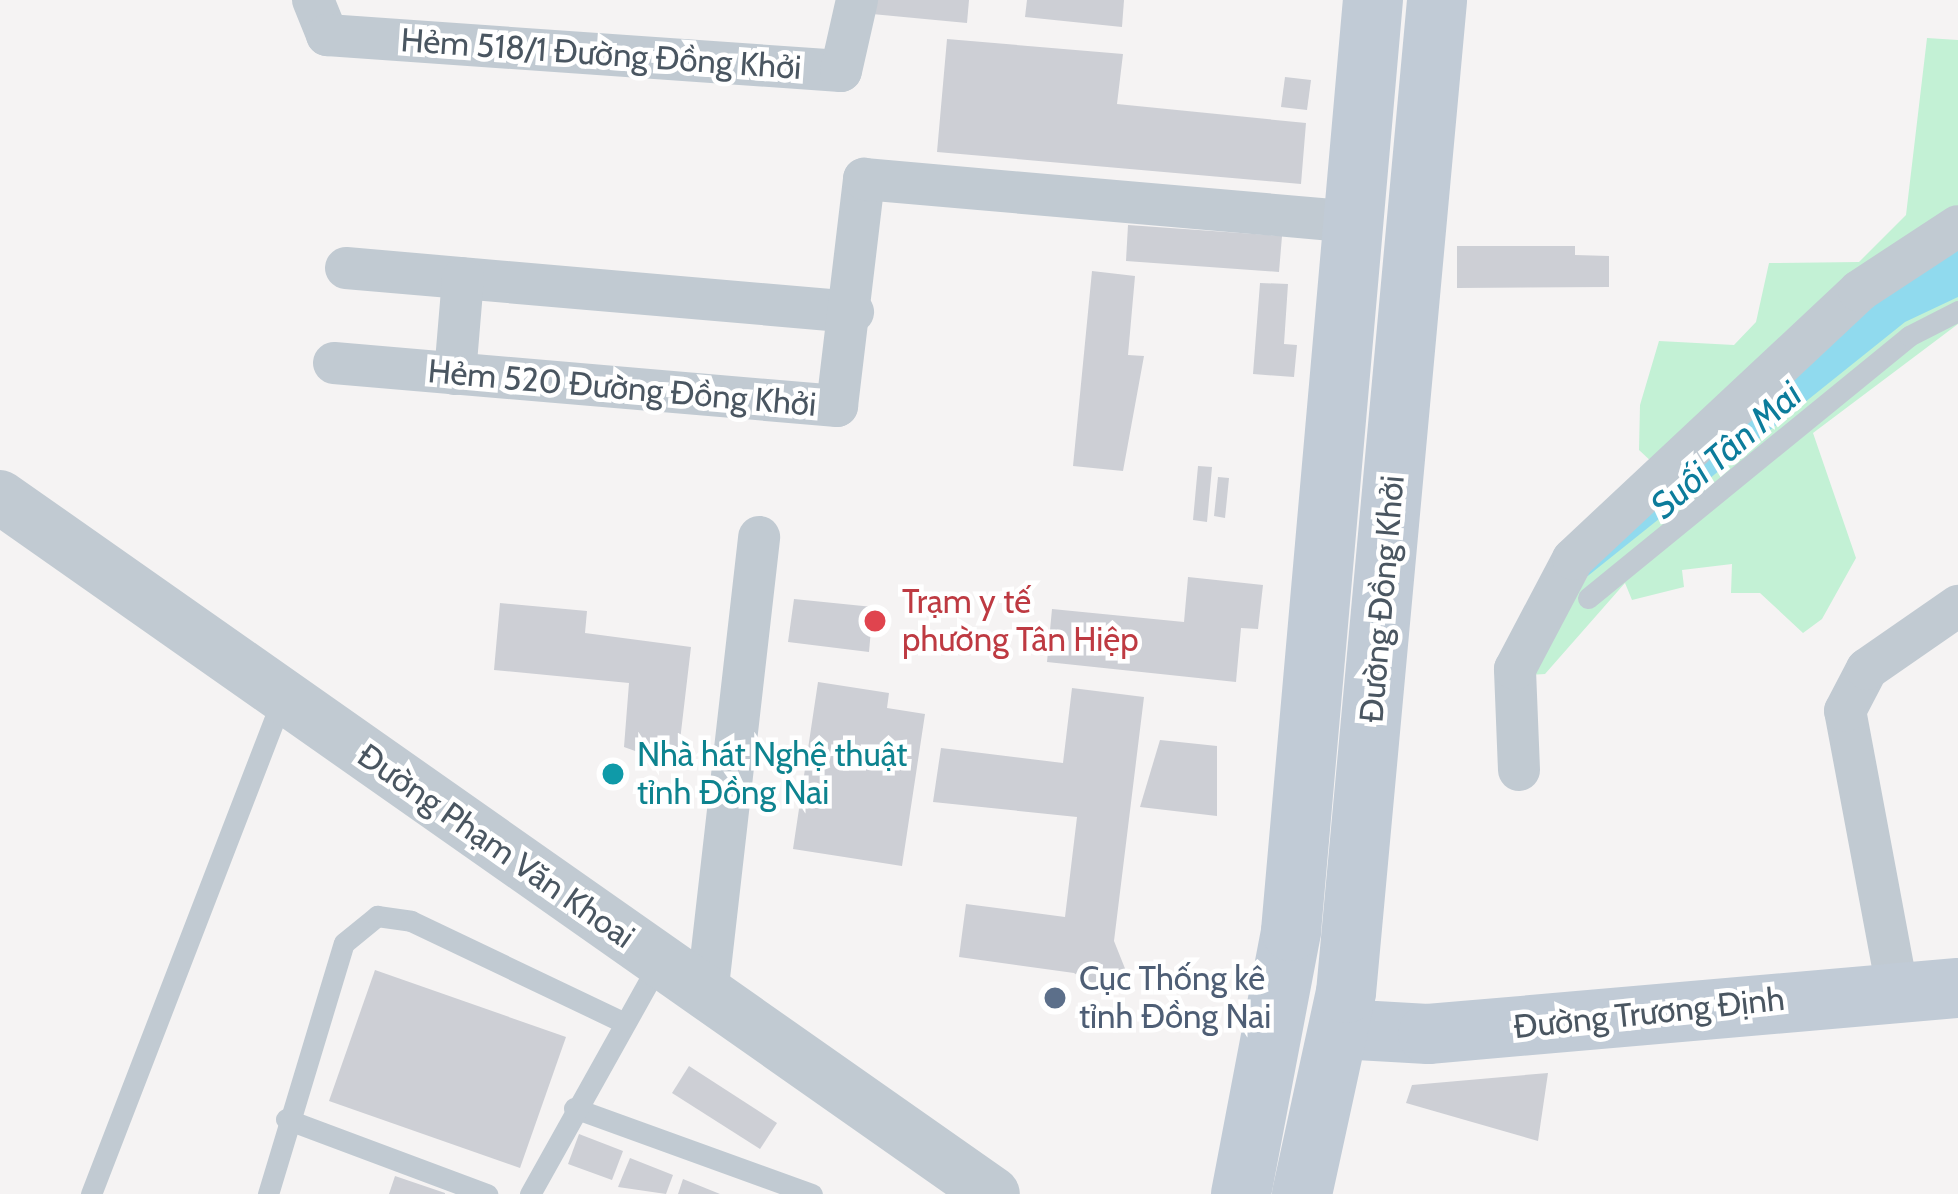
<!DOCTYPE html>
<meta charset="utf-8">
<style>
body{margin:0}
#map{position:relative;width:1958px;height:1194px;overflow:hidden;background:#f5f3f3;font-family:Cabin,sans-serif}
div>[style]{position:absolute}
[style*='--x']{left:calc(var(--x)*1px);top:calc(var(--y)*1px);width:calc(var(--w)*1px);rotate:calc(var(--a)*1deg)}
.green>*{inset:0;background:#c3f1d5}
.water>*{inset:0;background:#90daee}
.building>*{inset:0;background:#cdcfd5}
.service>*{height:21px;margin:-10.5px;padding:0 10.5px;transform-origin:10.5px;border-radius:10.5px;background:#c1cad2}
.minor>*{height:42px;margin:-21px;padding:0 21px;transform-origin:21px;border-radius:21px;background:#c1cad2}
.tertiary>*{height:54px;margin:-27px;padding:0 27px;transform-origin:27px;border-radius:27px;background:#c1cad2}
.secondary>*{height:60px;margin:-30px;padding:0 30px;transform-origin:30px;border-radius:30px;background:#c1cbd6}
.dots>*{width:33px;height:33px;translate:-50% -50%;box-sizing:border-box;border:6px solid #fff;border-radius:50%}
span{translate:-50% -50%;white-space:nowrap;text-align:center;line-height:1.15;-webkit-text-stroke:9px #fff;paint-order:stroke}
.street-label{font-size:33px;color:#4a5661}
.health-label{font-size:33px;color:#be3a42}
.left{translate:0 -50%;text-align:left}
.culture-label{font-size:33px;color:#0d838f}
.service-label{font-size:33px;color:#4e5e75}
.water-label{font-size:36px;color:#0c7c9b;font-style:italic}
</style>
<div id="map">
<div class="green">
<i style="clip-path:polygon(1927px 38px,1958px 40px,1958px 324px,1813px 433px,1856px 558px,1822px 619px,1803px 633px,1760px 593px,1731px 593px,1732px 564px,1682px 570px,1684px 587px,1632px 600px,1625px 583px,1545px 674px,1529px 675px,1654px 464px,1639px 450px,1640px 405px,1659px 341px,1734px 345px,1756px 322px,1769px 263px,1859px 262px,1906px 215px)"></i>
</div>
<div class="water">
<i style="clip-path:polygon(1958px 238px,1958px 297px,1905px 322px,1559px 599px,1874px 294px)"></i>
</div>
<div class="building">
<i style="clip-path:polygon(873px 0,969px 0,967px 23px,872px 14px)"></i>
<i style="clip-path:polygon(1027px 0,1124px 0,1122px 27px,1025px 17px)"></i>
<i style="clip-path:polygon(947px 39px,1123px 54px,1117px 104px,1306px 123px,1301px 184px,937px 152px)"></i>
<i style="clip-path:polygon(1285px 77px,1311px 80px,1307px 110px,1281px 107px)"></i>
<i style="clip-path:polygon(1128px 225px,1282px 236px,1279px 272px,1126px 261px)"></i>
<i style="clip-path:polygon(1457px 246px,1575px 246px,1575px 255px,1609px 256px,1609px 287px,1457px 288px)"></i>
<i style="clip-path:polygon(1092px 271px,1135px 276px,1128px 355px,1144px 356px,1123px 471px,1073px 466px)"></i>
<i style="clip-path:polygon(1260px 283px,1288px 284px,1284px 344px,1297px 345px,1294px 377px,1253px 374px)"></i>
<i style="clip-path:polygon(1198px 466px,1212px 467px,1207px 522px,1193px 520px)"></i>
<i style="clip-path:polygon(1218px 477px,1229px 478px,1225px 518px,1214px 516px)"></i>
<i style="clip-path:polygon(1188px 577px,1263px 585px,1258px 629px,1241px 628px,1236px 682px,1047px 662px,1052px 609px,1184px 622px)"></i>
<i style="clip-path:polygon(794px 599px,873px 607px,869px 652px,788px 642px)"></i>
<i style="clip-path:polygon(500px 603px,587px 611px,585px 633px,691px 647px,677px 766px,624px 747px,629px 683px,494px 670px)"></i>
<i style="clip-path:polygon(818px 682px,889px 693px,887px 708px,925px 714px,902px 866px,793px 849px)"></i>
<i style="clip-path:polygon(1072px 688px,1144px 697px,1114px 941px,1126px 971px,1100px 991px,1074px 973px,959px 957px,966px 904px,1065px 917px,1077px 817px,933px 802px,941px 748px,1063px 763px)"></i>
<i style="clip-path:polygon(1160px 740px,1217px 746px,1217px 816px,1140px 807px)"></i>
<i style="clip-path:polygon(375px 970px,566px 1037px,520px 1168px,329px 1101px)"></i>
<i style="clip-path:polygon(689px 1066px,777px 1123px,760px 1149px,672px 1093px)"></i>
<i style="clip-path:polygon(1548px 1073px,1538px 1141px,1406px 1103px,1412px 1085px)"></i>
<i style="clip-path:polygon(579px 1134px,623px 1151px,612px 1180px,568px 1164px)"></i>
<i style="clip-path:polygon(630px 1158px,673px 1175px,666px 1194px,618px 1187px)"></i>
<i style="clip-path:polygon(395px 1176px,445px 1193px,445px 1194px,389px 1194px)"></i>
<i style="clip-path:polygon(683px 1179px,720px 1194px,678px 1194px)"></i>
</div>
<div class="service">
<i style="--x:1588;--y:598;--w:414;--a:-39.2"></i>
<i style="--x:1909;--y:336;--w:55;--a:-27"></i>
<i style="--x:574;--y:1108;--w:253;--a:19.9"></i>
<i style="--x:286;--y:1119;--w:215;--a:20.5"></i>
<i style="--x:91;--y:1194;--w:533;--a:-68.88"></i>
<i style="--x:268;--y:1194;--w:262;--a:-73.2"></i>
<i style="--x:344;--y:943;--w:43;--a:-39.3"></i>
<i style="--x:377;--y:916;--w:34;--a:8"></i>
<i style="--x:411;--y:921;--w:235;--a:25.5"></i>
<i style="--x:530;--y:1194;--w:267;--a:-60.8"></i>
</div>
<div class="minor">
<i style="--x:313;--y:0;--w:38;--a:68"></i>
<i style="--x:327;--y:35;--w:515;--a:4.01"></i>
<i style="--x:841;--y:71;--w:73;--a:-77.3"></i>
<i style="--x:346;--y:268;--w:509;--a:4.96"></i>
<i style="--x:334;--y:363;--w:505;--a:4.89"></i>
<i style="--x:837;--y:406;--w:229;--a:-83.2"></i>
<i style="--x:864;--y:179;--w:490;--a:5"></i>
<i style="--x:455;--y:374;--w:96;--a:-85.2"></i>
<i style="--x:1519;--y:770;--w:101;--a:-92.3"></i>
<i style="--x:1515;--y:669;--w:124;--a:-62.2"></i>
<i style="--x:1573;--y:559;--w:392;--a:-43.1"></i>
<i style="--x:1859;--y:291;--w:118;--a:-33.3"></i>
<i style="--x:1897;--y:988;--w:282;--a:-100.6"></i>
<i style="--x:1845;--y:711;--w:47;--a:-62.4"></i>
<i style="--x:1867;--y:669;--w:111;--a:-34.7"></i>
<i style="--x:707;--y:995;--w:461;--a:-83.5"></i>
</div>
<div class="tertiary">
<i style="--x:0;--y:497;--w:1213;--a:35.07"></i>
</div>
<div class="secondary">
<i style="--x:1340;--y:1029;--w:88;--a:3.3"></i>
<i style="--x:1428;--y:1034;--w:532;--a:-4.96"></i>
<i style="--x:1241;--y:1194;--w:268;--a:-79.2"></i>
<i style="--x:1291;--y:931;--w:935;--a:-84.97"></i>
<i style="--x:1302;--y:1194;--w:206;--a:-77.7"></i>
<i style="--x:1346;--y:993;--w:997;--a:-84.76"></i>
</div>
<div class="dots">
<i style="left:875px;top:621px;background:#e0444e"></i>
<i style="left:613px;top:774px;background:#0f9aa8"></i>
<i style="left:1055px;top:998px;background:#5c6f8a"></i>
</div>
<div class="street-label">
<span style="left:601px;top:54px;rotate:4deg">Hẻm 518/1 Đường Đồng Khởi</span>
<span style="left:622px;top:388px;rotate:5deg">Hẻm 520 Đường Đồng Khởi</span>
<span style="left:1382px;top:599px;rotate:-85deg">Đường Đồng Khởi</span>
<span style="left:496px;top:846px;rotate:35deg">Đường Phạm Văn Khoai</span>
<span style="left:1649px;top:1013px;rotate:-6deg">Đường Trương Định</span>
</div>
<div class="health-label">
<span class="left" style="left:902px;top:621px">Trạm y tế<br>phường Tân Hiệp</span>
</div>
<div class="culture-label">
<span class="left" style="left:637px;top:774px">Nhà hát Nghệ thuật<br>tỉnh Đồng Nai</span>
</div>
<div class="service-label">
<span class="left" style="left:1079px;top:998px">Cục Thống kê<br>tỉnh Đồng Nai</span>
</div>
<div class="water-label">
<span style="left:1726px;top:450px;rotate:-41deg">Suối Tân Mai</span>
</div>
</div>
